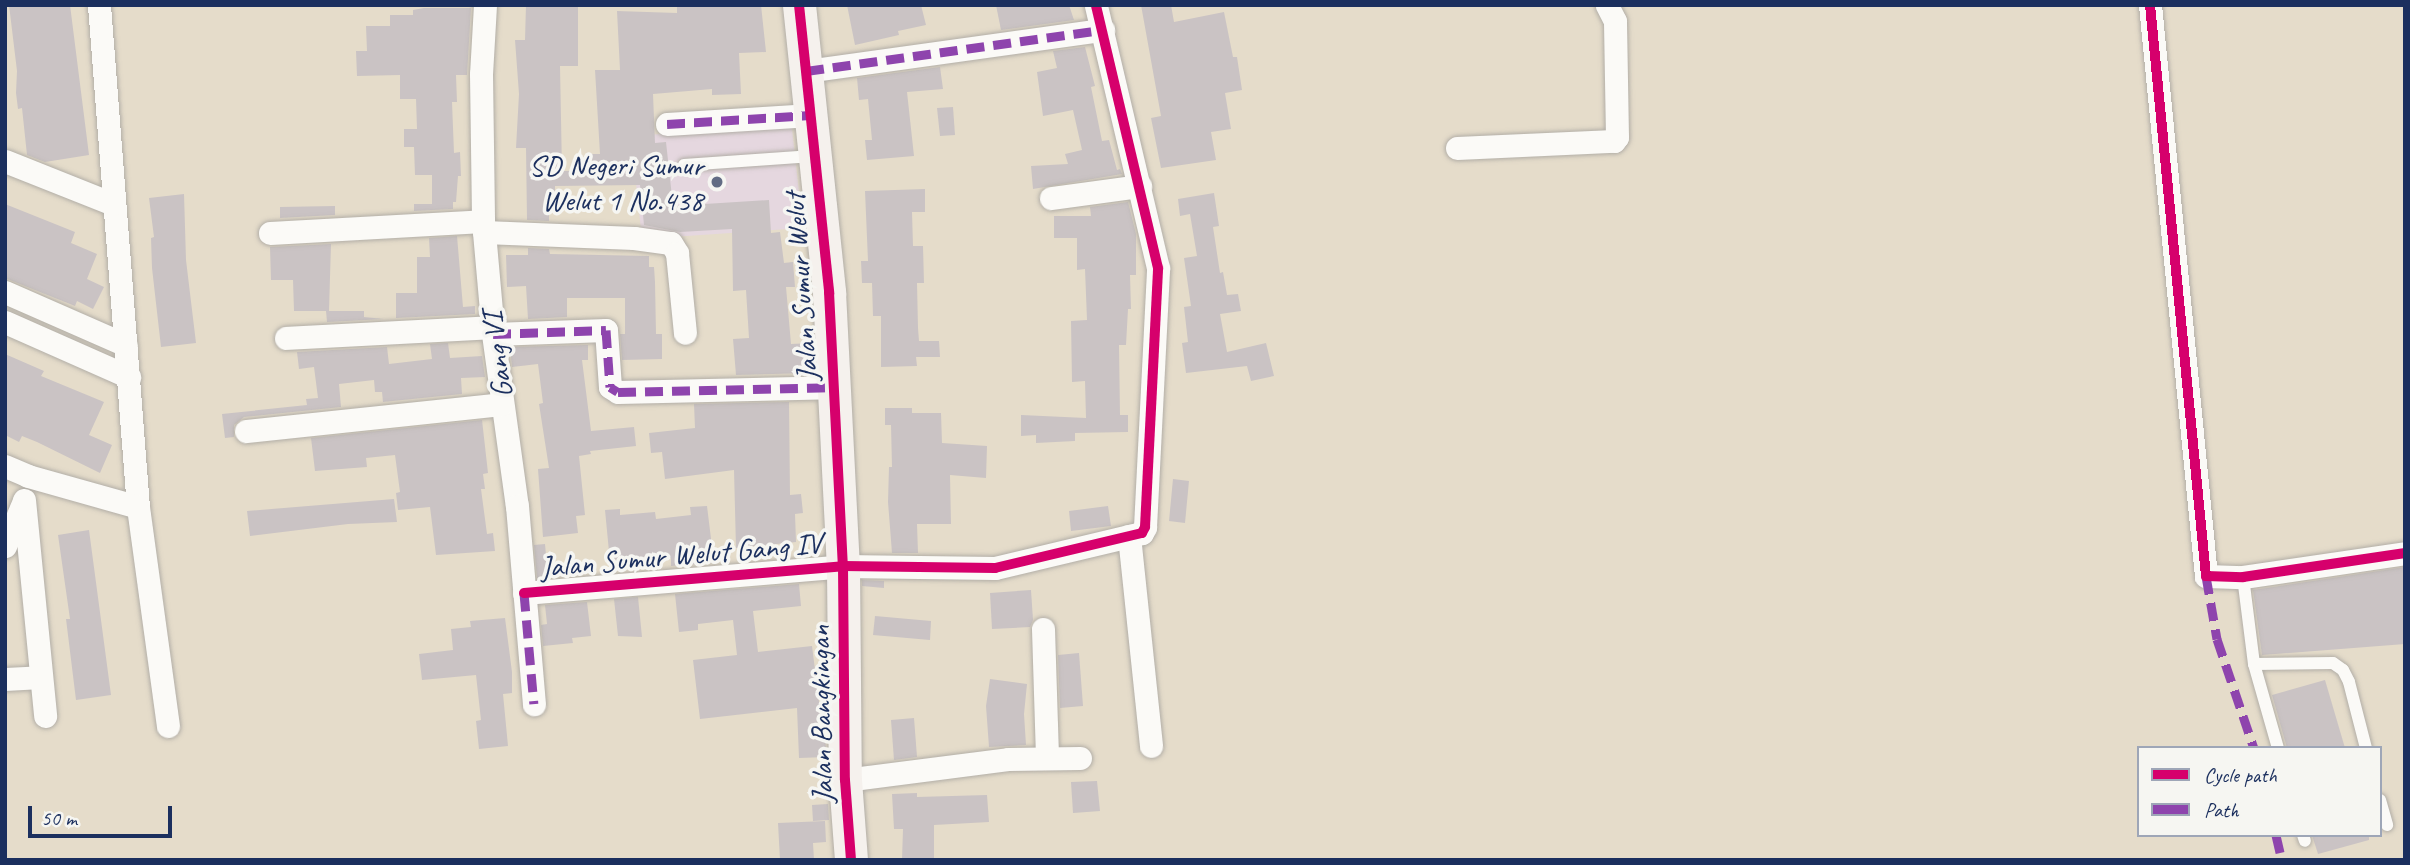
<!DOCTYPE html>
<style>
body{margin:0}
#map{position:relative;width:2410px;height:865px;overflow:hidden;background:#e5dcca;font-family:Caveat,sans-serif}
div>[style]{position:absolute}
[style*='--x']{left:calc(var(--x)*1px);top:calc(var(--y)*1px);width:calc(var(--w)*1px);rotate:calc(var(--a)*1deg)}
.built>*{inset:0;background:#e5d7df}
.building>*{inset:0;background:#cac3c4}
.roads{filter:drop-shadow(0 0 2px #b2aea7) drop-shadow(0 0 2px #b2aea7)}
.lane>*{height:12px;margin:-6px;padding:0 6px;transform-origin:6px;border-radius:6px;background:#fbfaf7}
.street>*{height:23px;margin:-11.5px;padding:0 11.5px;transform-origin:11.5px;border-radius:11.5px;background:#fbfaf7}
.secondary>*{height:33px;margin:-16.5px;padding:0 16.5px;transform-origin:16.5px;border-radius:16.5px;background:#f5f1ed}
.quiet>*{height:9px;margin-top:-4.5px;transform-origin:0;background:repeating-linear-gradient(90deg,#8e44ad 0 18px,transparent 0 27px)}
.cycleway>*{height:10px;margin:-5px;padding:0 5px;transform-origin:5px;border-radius:5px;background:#d6006c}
.dots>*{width:19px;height:19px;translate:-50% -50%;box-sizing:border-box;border:4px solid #f6f6f2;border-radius:50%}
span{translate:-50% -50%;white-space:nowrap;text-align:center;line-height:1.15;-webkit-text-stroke:7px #f6f6f2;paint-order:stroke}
.poi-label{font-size:30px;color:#1b2f5e}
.right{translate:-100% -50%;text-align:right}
.street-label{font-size:30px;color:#1b2f5e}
.frame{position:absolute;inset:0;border:7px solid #1b2f5e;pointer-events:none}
.legend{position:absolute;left:2137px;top:746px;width:245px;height:91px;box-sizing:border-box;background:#f6f6f2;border:2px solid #9ea6b7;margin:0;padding:9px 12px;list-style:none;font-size:21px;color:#1b2f5e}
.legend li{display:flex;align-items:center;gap:14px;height:35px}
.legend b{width:35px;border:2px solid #9ea6b7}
.scale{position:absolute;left:28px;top:806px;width:144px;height:32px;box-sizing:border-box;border:4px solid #1b2f5e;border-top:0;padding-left:9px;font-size:21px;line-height:24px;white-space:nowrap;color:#1b2f5e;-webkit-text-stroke:5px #f6f6f2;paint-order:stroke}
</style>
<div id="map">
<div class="built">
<i style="clip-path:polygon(791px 120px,803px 228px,642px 239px,631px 137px)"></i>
</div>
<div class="building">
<i style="clip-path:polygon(9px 5px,70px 5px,89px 155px,45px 162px,27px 155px,22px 108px,18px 109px,16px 93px,17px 71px)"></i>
<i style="clip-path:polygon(526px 5px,578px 5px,578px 66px,560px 66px,562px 171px,592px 171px,592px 154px,600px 154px,595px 70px,620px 70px,617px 11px,677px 13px,677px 5px,761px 5px,766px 52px,739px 53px,741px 94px,712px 95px,712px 89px,653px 94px,655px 143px,666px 142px,673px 206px,769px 200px,771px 233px,780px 232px,784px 263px,793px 262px,795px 287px,786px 287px,791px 344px,812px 343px,814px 373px,736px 375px,733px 339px,749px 338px,746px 290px,733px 291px,732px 229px,680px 232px,644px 225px,640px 185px,555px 186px,555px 208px,549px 209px,549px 221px,527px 220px,526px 148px,516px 148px,519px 94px,515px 40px,525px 40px)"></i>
<i style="clip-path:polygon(847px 5px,921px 5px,926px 25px,898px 31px,899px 35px,855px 45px)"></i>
<i style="clip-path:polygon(996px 5px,1069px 5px,1074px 20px,1001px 30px)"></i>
<i style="clip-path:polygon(1141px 5px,1171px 5px,1174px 22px,1224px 12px,1233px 57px,1237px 57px,1242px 90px,1225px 93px,1231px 129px,1211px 132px,1216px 160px,1161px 168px,1151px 118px,1161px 116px)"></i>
<i style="clip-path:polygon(424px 8px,471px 8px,467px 75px,456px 75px,457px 102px,452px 102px,454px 153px,460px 152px,461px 176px,458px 176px,456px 202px,453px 202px,453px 209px,414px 211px,414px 204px,432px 204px,432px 175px,415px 175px,414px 147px,404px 147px,404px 129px,417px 129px,416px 99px,400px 99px,400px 75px,357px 76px,356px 51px,367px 51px,366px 26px,390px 26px,390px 15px,413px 15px,413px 10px)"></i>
<i style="clip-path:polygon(1085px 47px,1095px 86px,1091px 87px,1102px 141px,1109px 140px,1117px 170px,1120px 169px,1122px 174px,1033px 189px,1031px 166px,1068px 164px,1065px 154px,1082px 150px,1073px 110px,1043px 116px,1037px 72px,1057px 68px,1053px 51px)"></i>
<i style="clip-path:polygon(940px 67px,943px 89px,907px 92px,914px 156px,867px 160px,865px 140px,872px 140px,868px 99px,859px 100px,857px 78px)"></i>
<i style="clip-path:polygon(953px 107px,955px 135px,940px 136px,937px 108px)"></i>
<i style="clip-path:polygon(925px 189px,925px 212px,912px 212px,913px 246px,923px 246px,924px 283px,917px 283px,918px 328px,919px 341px,939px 341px,940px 357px,916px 357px,917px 366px,881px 367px,881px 316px,873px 316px,872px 283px,862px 283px,861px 261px,868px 261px,865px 191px)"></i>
<i style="clip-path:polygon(1214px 193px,1219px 226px,1213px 227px,1220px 273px,1223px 272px,1227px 295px,1238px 294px,1241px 311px,1220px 314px,1227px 352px,1266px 343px,1274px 376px,1251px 381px,1247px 366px,1186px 373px,1182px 343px,1188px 342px,1184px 307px,1191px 306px,1184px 258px,1197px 256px,1190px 214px,1180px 216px,1178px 199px)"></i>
<i style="clip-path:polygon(184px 194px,186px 260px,196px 343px,161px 347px,152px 268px,151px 238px,154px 237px,149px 198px)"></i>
<i style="clip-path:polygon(1128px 202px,1136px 234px,1136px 275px,1130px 275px,1131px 309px,1128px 309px,1126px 345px,1119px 345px,1120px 415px,1128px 415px,1128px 432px,1075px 433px,1075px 441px,1036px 443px,1036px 435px,1021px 436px,1021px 415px,1086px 418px,1085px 381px,1072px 382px,1071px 321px,1087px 320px,1085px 269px,1077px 270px,1077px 238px,1054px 238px,1054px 216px,1091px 216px,1090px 207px)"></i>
<i style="clip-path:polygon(5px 204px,75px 232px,71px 243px,97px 254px,87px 279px,104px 287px,93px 309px,77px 301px,75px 306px,5px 278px)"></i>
<i style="clip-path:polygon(335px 206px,335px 215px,280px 218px,280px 207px)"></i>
<i style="clip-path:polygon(457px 236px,463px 307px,475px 306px,475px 314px,396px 318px,396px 293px,417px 293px,417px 257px,430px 257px,429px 238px)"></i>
<i style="clip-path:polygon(331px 244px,329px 311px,294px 311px,293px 280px,271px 280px,270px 247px)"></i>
<i style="clip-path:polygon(528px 248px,549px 249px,550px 254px,649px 256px,649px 267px,654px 267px,655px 282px,656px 334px,662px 334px,662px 359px,622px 360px,620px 334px,625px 334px,625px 298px,567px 298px,567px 317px,528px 319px,526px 286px,507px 287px,506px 255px,528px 255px)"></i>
<i style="clip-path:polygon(326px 311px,364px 311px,364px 317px,384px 319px,327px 322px)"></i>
<i style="clip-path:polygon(448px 343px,450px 358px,482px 356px,485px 377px,461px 378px,462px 394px,383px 402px,382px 392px,375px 392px,374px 380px,339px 384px,341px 407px,244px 417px,234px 425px,234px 437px,225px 438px,222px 414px,307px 405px,306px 399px,318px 398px,314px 367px,299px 369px,297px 352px,387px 347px,389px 364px,432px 359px,430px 344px)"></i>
<i style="clip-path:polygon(588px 345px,588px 360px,582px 360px,591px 431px,634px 427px,636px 446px,590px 451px,591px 454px,579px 456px,585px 515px,576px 516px,578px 533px,543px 537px,538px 469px,549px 468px,539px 404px,543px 403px,538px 364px,512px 367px,510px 347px)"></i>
<i style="clip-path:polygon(5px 354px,44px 371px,41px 376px,104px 402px,89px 435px,112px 445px,100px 473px,37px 442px,22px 436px,19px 442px,5px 435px)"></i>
<i style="clip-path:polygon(789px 402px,790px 495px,801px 494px,803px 513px,795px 514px,796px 542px,736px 548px,734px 470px,665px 479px,662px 452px,651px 453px,649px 433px,695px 428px,694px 404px)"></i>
<i style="clip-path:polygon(885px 408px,912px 408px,912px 413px,941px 413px,942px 443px,987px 446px,986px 478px,950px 475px,951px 524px,917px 524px,918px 553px,892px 553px,888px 502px,889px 467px,892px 467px,891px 425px,885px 425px)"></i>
<i style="clip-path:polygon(482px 420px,488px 473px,483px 474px,485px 489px,481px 489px,487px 534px,493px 533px,495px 551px,436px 555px,430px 507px,398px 510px,396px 493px,400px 492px,395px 455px,366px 458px,367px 467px,315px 471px,311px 438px)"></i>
<i style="clip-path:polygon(1173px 479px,1189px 481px,1185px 523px,1169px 521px)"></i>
<i style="clip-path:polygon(394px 499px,397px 522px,348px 524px,250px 536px,247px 511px)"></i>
<i style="clip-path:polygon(707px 506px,714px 563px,671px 566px,671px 558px,663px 559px,663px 555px,610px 562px,605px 510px,620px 509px,620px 515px,655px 512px,656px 519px,691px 515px,690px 507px)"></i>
<i style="clip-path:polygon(1108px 506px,1111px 526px,1071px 531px,1069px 511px)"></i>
<i style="clip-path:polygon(89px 530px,111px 695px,76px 700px,66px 619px,70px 619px,58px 535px)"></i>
<i style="clip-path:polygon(545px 544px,548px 577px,537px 578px,534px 545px)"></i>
<i style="clip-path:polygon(2405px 567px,2405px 644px,2262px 655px,2253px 590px)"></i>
<i style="clip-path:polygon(862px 580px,884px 581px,884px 588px,862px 586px)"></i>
<i style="clip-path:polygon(799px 584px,801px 606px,753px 611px,758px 652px,812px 646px,821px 717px,825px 717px,826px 757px,799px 758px,797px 708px,700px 719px,693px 660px,737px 655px,733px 620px,698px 624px,698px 630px,679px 632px,675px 594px)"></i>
<i style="clip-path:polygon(1031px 590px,1033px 620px,1030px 627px,992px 629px,990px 593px)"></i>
<i style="clip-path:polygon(638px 597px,642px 637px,618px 636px,614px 599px)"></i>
<i style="clip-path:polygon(587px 602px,591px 636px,572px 638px,573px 643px,543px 646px,541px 625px,547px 624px,545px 605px)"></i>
<i style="clip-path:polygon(875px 616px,931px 621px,930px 640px,873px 635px)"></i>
<i style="clip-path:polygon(505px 618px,512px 672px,512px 693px,503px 694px,508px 746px,479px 749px,476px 721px,481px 720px,476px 675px,422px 680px,419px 654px,453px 650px,451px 629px,471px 627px,470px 621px)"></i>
<i style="clip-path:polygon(1079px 653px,1083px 706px,1060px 708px,1058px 655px)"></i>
<i style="clip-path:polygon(990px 679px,1027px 684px,1024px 714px,1026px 745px,989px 747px,986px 706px)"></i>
<i style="clip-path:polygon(2325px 680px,2345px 748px,2287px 748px,2272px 695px)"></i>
<i style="clip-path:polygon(914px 718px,917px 757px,894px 760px,891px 720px)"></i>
<i style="clip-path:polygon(1097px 781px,1100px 811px,1073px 813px,1071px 782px)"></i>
<i style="clip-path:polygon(917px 793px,917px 797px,987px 795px,989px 822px,934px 825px,934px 860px,902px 860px,903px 829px,894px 829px,892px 794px)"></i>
<i style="clip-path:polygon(828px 804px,829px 820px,813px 821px,812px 805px)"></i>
<i style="clip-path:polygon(825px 821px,826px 842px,813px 843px,814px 860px,780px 860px,778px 823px)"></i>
<i style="clip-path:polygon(2312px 835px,2369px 835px,2369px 840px,2318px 854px)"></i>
</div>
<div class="roads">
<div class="lane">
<i style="--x:684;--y:165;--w:129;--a:-4"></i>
<i style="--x:2243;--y:577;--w:88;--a:82.8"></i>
<i style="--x:2254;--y:664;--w:79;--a:-0.7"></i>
<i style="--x:2333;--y:663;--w:12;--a:35"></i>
<i style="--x:2343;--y:670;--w:13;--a:63"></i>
<i style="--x:2349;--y:682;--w:68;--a:75.6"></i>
<i style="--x:2254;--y:664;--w:87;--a:74.1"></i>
<i style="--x:2380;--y:800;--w:26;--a:74"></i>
<i style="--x:2303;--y:835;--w:6;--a:72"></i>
</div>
<div class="street">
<i style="--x:99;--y:5;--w:504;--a:85.56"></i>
<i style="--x:138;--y:507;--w:221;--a:82.2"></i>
<i style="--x:485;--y:5;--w:69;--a:93.3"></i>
<i style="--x:481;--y:74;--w:147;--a:89.2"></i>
<i style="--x:483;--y:221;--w:113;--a:84.9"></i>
<i style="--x:493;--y:334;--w:174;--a:82.1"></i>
<i style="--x:517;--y:506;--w:199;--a:85.1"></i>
<i style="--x:2150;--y:5;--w:574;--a:84.4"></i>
<i style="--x:2206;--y:576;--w:37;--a:2"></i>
<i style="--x:2243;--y:577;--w:164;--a:-8.4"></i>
<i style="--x:806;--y:71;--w:300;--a:-7.9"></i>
<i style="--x:667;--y:124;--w:144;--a:-3.6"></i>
<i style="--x:1457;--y:148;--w:157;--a:-2.6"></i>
<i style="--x:1614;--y:141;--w:5;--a:-53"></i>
<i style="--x:1617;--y:137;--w:116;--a:-91"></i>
<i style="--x:1615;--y:21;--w:18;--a:-117"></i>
<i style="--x:5;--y:161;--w:116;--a:21.7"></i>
<i style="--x:1051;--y:198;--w:90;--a:-7.7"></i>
<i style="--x:484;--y:232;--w:150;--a:2.3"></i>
<i style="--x:634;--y:238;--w:37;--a:8"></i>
<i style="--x:671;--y:243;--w:12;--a:59"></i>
<i style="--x:677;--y:253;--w:80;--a:84.3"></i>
<i style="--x:270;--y:233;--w:213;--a:-3.2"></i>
<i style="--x:5;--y:292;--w:132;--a:23.7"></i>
<i style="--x:5;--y:322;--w:136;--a:23.9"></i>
<i style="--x:493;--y:334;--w:113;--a:-2"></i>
<i style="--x:606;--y:330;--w:57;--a:86"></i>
<i style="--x:610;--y:387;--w:9;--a:32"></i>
<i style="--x:618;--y:392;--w:213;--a:-1.3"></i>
<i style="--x:286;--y:338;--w:207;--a:-3"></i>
<i style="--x:246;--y:431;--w:257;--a:-6"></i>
<i style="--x:5;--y:466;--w:25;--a:23"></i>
<i style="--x:28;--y:476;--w:114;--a:15.7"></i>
<i style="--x:24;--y:500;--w:217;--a:84.4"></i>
<i style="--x:1129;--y:536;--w:211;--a:84"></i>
<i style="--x:5;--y:546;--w:47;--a:-67.3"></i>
<i style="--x:524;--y:593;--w:320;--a:-4.8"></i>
<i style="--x:843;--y:566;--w:152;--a:0.8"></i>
<i style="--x:995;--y:568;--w:151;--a:-13.4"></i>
<i style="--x:1142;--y:533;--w:7;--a:-63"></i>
<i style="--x:1145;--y:527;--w:259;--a:-87.1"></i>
<i style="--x:1158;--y:268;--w:270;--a:-103.3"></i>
<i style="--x:1043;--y:629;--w:127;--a:88.2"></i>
<i style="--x:5;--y:679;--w:36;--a:-3"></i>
<i style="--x:845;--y:780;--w:164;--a:-7.3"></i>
<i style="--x:1008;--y:759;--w:72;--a:-0.8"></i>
</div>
<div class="secondary">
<i style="--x:799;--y:5;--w:289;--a:84"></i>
<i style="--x:829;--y:292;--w:274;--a:87.1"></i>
<i style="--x:843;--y:566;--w:214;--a:89.5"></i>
<i style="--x:845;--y:780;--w:80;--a:85.7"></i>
</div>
</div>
<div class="quiet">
<i style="--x:806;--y:71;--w:300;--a:-7.9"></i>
<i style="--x:667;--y:124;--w:144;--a:-3.6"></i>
<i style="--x:493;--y:334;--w:113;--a:-2"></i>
<i style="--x:606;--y:330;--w:57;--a:86"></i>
<i style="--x:610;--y:387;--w:9;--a:32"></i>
<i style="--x:618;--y:392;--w:213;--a:-1.3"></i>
<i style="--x:2206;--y:576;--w:64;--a:80.1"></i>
<i style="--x:2217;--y:639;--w:115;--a:71.3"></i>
<i style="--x:524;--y:593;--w:111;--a:84.9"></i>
<i style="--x:2276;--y:835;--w:26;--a:77"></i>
</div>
<div class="cycleway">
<i style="--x:799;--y:5;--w:289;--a:84"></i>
<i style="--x:829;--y:292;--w:274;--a:87.1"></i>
<i style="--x:843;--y:566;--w:214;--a:89.5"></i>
<i style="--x:845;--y:780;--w:80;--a:85.7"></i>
<i style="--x:2150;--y:5;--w:574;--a:84.4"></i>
<i style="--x:2206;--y:576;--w:37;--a:2"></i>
<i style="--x:2243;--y:577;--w:164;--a:-8.4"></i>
<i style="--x:524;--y:593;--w:320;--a:-4.8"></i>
<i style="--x:843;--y:566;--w:152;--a:0.8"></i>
<i style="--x:995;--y:568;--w:151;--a:-13.4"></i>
<i style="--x:1142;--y:533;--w:7;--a:-63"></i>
<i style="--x:1145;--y:527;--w:259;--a:-87.1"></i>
<i style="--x:1158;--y:268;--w:270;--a:-103.3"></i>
</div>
<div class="dots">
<i style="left:717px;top:182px;background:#626c84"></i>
</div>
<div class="poi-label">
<span class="right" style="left:703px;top:182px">SD Negeri Sumur<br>Welut 1 No.438</span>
</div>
<div class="street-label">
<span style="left:801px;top:287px;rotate:-94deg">Jalan Sumur Welut</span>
<span style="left:497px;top:355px;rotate:-97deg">Gang VI</span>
<span style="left:681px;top:555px;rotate:-5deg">Jalan Sumur Welut Gang IV</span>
<span style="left:821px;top:714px;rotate:-91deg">Jalan Bangkingan</span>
</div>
<div class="frame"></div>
<ul class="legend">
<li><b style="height:9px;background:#d6006c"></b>Cycle path</li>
<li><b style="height:9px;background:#8e44ad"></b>Path</li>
</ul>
<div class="scale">50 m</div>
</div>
